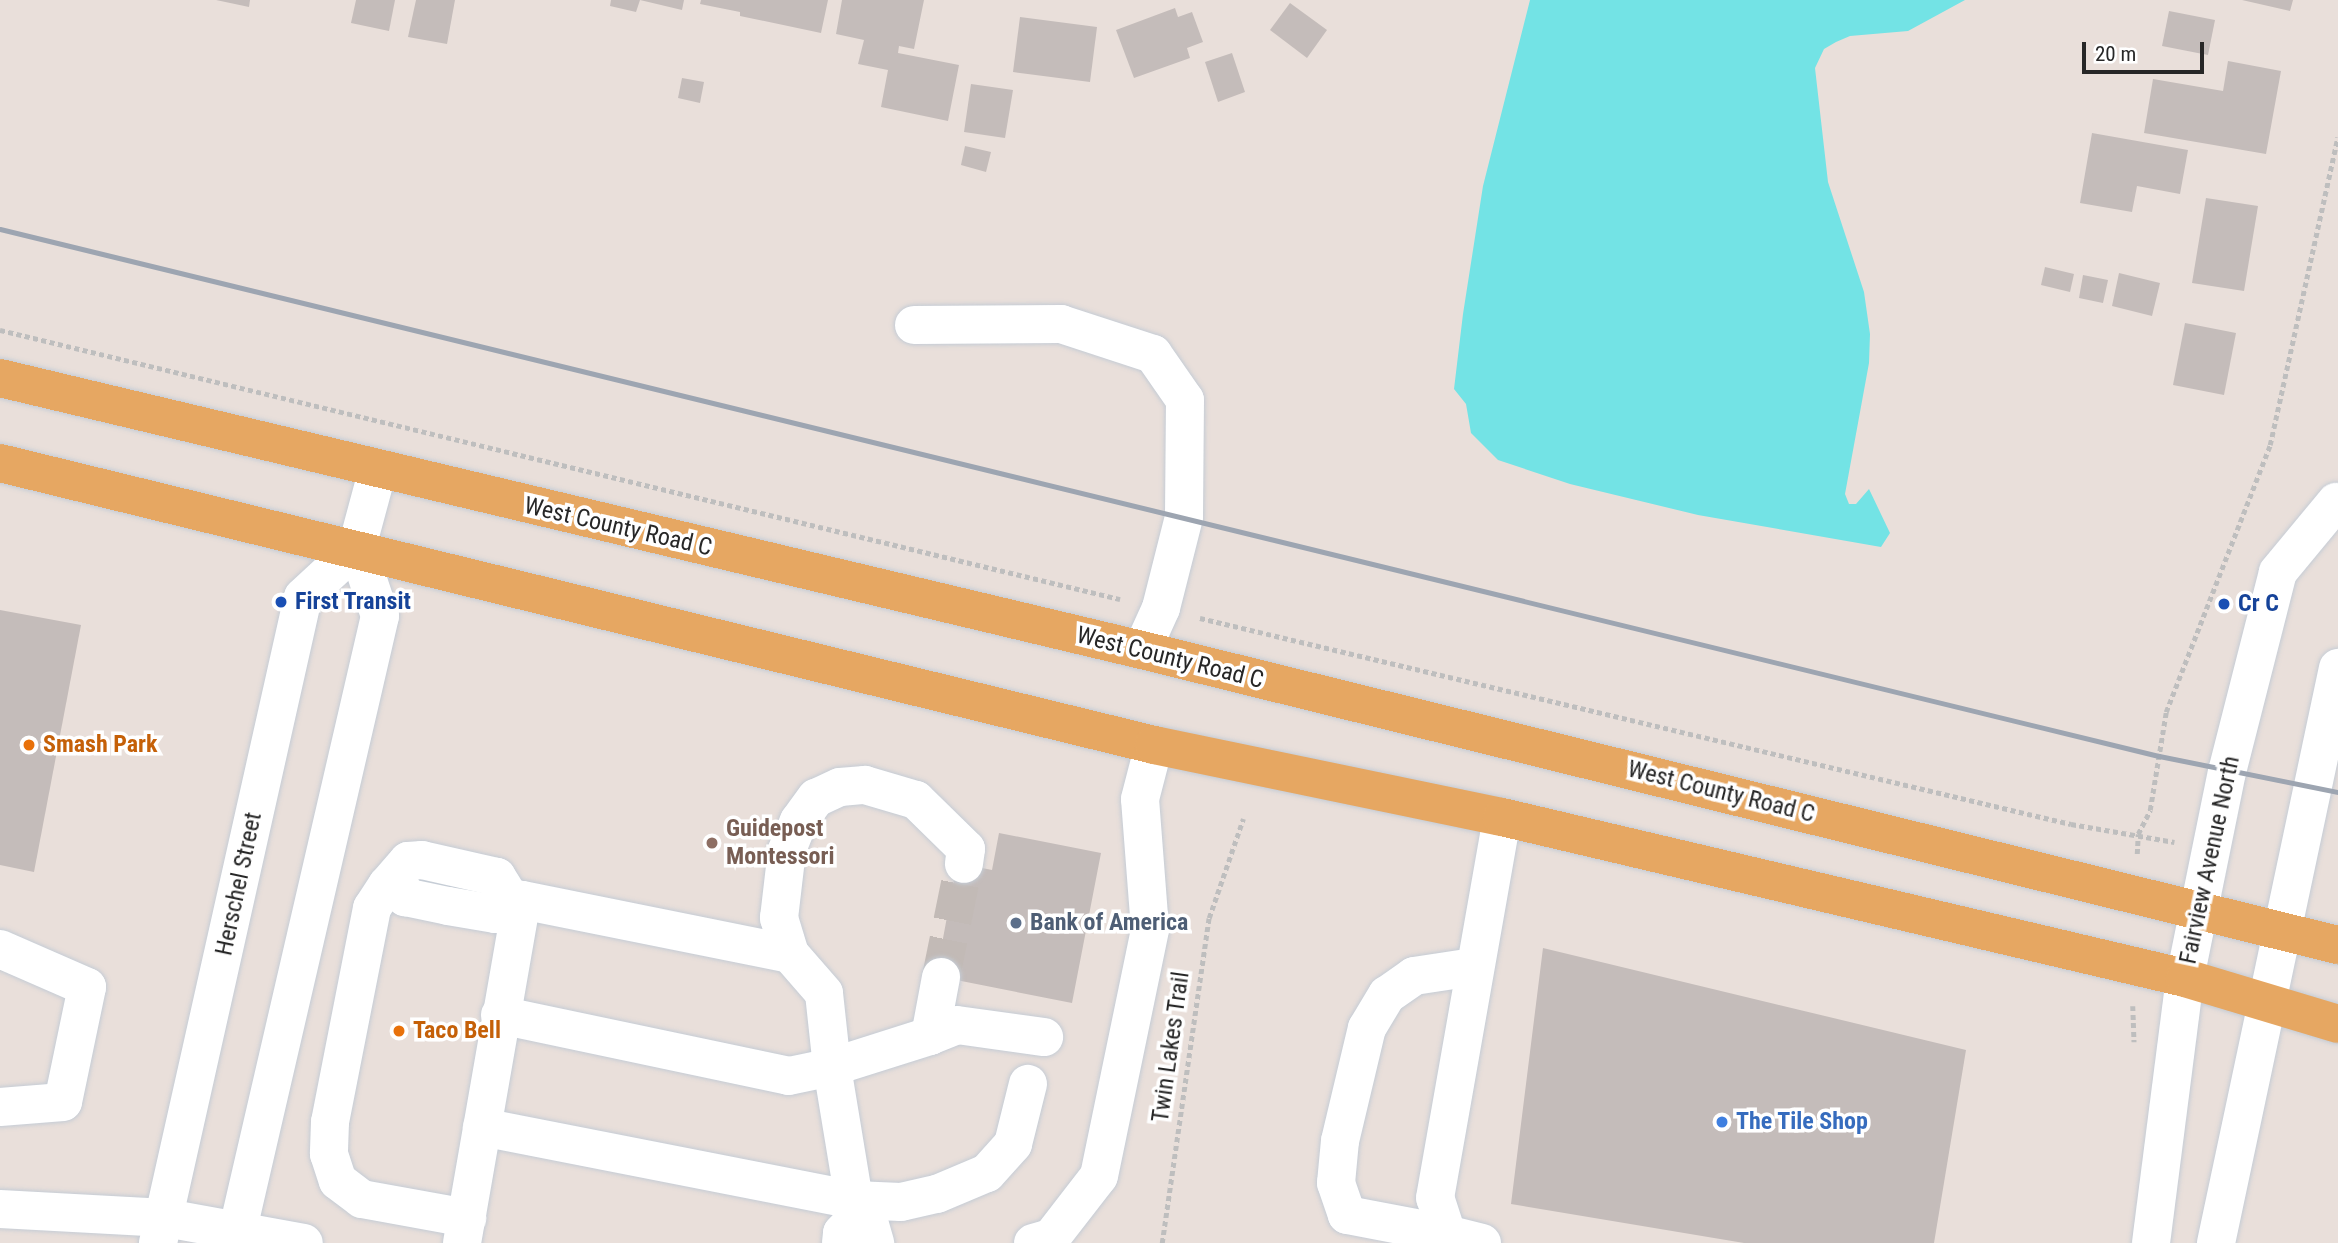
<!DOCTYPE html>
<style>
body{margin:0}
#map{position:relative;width:2338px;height:1243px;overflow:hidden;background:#e9dfda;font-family:"Roboto Condensed",sans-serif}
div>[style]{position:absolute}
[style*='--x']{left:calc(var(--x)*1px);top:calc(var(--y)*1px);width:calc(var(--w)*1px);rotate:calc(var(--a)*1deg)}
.water>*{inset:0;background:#73e3e5}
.building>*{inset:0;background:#c4bcba}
.minor-tunnel>*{height:38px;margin-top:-19px;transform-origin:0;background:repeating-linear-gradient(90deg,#c2bab6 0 38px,transparent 0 57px)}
.path>*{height:4.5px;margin-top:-2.25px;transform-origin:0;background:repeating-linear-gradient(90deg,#bebebe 0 5px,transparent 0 8.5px)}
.roads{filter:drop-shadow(0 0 2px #c5ccd5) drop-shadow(0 0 2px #c5ccd5)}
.minor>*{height:38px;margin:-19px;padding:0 19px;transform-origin:19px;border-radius:19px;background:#fff}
.major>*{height:38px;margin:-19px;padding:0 19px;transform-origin:19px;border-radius:19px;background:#e6a762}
.rail>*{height:5px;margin:-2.5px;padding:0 2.5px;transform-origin:2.5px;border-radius:2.5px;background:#9da5b1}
.dots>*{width:19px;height:19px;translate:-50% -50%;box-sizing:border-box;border:4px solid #fff;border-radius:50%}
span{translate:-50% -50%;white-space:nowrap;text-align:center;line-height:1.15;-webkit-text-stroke:7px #fff;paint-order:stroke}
.street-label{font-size:24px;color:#272727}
.transit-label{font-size:24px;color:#164399;font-weight:700}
.left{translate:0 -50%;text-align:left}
.food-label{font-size:24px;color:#c56008;font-weight:700}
.education-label{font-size:24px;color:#785e54;font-weight:700}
.service-label{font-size:24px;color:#4e5e75;font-weight:700}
.shop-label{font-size:24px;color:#366cbe;font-weight:700}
.scale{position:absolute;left:2082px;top:42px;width:122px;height:32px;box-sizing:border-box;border:4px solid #272727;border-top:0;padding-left:9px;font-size:21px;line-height:24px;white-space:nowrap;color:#272727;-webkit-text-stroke:5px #fff;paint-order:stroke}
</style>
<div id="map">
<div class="water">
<i style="clip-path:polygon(1530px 0,1965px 0,1908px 31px,1850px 36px,1836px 42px,1824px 49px,1815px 68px,1828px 182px,1864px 292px,1870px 334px,1869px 363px,1845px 494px,1849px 504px,1856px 504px,1869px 489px,1890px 533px,1881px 547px,1698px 515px,1570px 484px,1498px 460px,1471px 433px,1466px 404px,1454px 389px,1463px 314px,1483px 186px)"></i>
</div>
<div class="building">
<i style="clip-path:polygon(216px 0,250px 0,249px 7px)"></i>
<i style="clip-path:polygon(356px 0,395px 0,389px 31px,351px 23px)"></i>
<i style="clip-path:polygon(416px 0,455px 0,447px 44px,408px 37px)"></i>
<i style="clip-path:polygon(611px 0,640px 0,636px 12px,610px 6px)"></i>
<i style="clip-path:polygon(640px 0,684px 0,682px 10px)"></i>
<i style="clip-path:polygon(701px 0,828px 0,821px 33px,740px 16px,740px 12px,700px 4px)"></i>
<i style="clip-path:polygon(842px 0,924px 0,914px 49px,899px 46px,898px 53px,959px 65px,948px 121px,881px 107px,888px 70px,858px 64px,864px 40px,836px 34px)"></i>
<i style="clip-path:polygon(2242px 0,2293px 0,2290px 11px)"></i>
<i style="clip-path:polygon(1290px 3px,1327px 30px,1307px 58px,1270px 30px)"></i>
<i style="clip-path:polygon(1175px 8px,1178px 17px,1192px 12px,1203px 42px,1187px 48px,1190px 58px,1134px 78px,1116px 30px)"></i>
<i style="clip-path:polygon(2169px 11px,2215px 20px,2208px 55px,2162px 46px)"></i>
<i style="clip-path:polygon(1020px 17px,1097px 27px,1090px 82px,1013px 72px)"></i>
<i style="clip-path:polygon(1232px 53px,1245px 92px,1218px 102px,1205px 62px)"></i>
<i style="clip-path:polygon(2228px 61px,2281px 71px,2266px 154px,2144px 133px,2153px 79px,2223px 91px)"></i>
<i style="clip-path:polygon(682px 78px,704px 82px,700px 103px,678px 98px)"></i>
<i style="clip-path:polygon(971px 84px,1013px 90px,1005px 138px,964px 132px)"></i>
<i style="clip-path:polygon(2092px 133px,2188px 150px,2180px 194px,2137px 186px,2132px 212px,2080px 203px)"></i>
<i style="clip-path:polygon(965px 146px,991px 152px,986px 172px,961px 165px)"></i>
<i style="clip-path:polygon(2206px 198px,2258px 206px,2244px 291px,2192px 283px)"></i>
<i style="clip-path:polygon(2045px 267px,2074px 274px,2070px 292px,2041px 285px)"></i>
<i style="clip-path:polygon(2119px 273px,2160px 283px,2152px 316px,2112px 306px)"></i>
<i style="clip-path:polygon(2083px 275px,2108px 280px,2103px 303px,2079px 298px)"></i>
<i style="clip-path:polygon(2185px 323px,2236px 333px,2224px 395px,2173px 385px)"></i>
<i style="clip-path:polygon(0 610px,81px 625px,34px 872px,0 865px)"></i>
<i style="clip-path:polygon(999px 833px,1101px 853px,1072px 1003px,936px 976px,957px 863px,992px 870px)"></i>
<i style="clip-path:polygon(1543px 948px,1966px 1050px,1934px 1243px,1744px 1243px,1511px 1204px)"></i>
</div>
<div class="minor-tunnel">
<i style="--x:941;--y:977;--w:115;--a:-78.5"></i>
</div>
<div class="path">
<i style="--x:0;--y:330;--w:1152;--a:13.51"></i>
<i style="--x:1200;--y:618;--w:895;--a:13.31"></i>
<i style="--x:2071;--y:824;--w:105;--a:9.9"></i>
<i style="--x:2137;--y:854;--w:20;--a:-87"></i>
<i style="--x:2138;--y:834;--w:27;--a:-63"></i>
<i style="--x:2150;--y:810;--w:99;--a:-80.7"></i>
<i style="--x:2166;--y:712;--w:287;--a:-68.7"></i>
<i style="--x:2270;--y:445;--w:315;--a:-77.6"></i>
<i style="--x:2133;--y:1006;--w:36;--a:88"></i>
<i style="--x:1162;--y:1243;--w:328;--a:-81.8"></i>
<i style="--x:1209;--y:918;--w:105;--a:-71"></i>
</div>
<div class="roads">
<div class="minor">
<i style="--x:914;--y:325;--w:147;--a:-0.4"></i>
<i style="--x:1061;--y:324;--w:97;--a:18.1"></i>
<i style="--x:1153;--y:354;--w:56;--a:55.2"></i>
<i style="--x:1185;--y:400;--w:117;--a:90.5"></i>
<i style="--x:1184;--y:517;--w:94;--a:104.2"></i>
<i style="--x:1161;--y:608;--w:46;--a:114.3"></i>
<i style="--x:397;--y:877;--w:22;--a:68"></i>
<i style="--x:405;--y:897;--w:44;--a:11.8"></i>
<i style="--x:448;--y:906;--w:48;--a:9.7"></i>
<i style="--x:495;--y:914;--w:22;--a:-47"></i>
<i style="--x:510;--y:898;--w:25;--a:-122"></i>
<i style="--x:497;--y:877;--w:77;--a:-167.2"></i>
<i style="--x:422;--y:860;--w:14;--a:176"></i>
<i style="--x:408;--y:861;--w:32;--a:131"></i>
<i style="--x:387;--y:885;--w:27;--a:123"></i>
<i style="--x:372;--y:908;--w:218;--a:101.1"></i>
<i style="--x:330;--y:1122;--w:32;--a:92"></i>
<i style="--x:329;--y:1154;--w:28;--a:72"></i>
<i style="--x:338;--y:1181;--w:30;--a:37"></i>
<i style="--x:362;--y:1199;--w:107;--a:10.3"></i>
<i style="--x:522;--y:900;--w:273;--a:11.4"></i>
<i style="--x:0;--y:949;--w:95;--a:23.6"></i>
<i style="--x:87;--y:987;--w:117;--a:101.8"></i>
<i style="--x:63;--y:1102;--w:63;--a:175.5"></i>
<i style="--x:500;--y:1015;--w:295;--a:11.9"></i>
<i style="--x:789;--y:1076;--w:44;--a:-11.8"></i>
<i style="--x:832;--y:1067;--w:74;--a:-96.2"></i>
<i style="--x:824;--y:993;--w:52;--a:-131.1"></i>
<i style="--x:790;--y:954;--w:38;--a:-107"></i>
<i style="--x:779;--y:918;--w:68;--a:-83.3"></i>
<i style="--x:787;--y:850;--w:31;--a:-68"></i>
<i style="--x:799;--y:821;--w:29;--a:-54"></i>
<i style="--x:816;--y:798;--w:26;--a:-25"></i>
<i style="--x:840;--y:787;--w:25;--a:-5"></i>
<i style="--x:865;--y:785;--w:53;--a:16.4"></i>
<i style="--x:916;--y:800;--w:70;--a:44.4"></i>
<i style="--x:966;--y:849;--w:15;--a:98"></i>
<i style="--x:930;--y:1036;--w:29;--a:-22"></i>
<i style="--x:957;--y:1025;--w:88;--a:7.9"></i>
<i style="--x:482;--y:1127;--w:379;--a:11.1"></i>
<i style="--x:854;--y:1200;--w:135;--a:-99.4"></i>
<i style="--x:832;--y:1067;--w:103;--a:-17.6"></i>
<i style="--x:930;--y:1036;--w:60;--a:-79.4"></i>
<i style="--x:0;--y:1209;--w:166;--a:3.1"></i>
<i style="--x:166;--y:1218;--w:140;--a:10.3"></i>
<i style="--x:857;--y:1217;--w:17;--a:-100"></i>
<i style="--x:854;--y:1200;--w:47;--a:2.4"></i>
<i style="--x:901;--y:1202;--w:37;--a:-13"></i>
<i style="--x:937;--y:1194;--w:54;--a:-22.8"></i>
<i style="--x:987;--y:1173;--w:39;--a:-48"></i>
<i style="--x:1013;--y:1144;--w:62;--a:-76"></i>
<i style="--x:1447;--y:1234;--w:102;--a:-169.2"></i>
<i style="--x:1347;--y:1215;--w:34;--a:-109"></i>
<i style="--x:1336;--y:1183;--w:42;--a:-84.6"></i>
<i style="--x:1340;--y:1141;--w:116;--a:-76.6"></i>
<i style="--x:1367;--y:1028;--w:39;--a:-59"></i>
<i style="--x:1387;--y:995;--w:33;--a:-35"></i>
<i style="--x:1414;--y:976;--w:60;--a:-8.7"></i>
<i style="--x:158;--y:1243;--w:662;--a:-77.35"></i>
<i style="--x:303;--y:597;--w:74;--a:-42.8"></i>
<i style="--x:357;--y:547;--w:81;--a:-74.9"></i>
<i style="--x:230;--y:1243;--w:16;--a:-60"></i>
<i style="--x:238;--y:1229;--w:629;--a:-76.96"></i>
<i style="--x:380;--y:616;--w:73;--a:-108.4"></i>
<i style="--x:462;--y:1243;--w:348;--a:-80.1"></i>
<i style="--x:522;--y:900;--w:12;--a:-171"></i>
<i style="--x:841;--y:1243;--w:10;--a:-84"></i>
<i style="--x:842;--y:1233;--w:22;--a:-47"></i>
<i style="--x:857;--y:1217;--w:15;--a:32"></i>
<i style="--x:870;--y:1225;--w:19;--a:74"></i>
<i style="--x:1033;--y:1243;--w:19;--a:-16"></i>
<i style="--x:1051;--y:1238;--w:78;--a:-52.3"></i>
<i style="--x:1099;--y:1176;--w:252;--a:-78.3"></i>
<i style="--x:1150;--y:929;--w:130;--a:-94.4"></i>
<i style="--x:1140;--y:799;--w:56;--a:-75.5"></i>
<i style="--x:1482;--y:1243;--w:36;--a:-166"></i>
<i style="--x:1447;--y:1234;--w:38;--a:-108"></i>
<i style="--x:1435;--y:1198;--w:387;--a:-80"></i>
<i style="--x:2151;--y:1243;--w:267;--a:-82.7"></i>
<i style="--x:2185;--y:978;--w:210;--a:-78.5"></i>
<i style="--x:2227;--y:772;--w:206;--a:-75.7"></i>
<i style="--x:2278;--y:572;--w:91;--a:-50.4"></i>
<i style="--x:2216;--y:1243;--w:588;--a:-78.02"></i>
</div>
<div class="major">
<i style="--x:0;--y:378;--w:1174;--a:13.4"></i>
<i style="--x:1142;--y:650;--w:1232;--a:13.86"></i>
<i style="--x:0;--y:463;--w:1188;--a:13.73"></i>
<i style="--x:1154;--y:745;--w:355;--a:11.7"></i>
<i style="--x:1502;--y:817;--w:702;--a:13.26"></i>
<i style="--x:2185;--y:978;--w:160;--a:16.7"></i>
</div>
</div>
<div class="rail">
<i style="--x:0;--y:229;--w:2222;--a:13.72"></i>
<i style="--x:2159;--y:756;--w:183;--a:11.4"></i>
</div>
<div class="dots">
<i style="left:281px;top:602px;background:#1a4fb4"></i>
<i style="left:2224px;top:604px;background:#1a4fb4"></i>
<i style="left:29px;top:745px;background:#e8710a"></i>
<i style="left:712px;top:843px;background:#8d6e63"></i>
<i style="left:1016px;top:923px;background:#5c6f8a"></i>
<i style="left:399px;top:1031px;background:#e8710a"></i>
<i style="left:1722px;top:1122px;background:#3f7fe0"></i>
</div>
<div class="street-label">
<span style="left:618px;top:527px;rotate:13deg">West County Road C</span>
<span style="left:1170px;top:658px;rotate:14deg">West County Road C</span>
<span style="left:1721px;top:792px;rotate:14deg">West County Road C</span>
<span style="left:2210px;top:860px;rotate:-78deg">Fairview Avenue North</span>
<span style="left:239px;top:884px;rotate:-78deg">Herschel Street</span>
<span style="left:1171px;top:1047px;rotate:-82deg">Twin Lakes Trail</span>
</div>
<div class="transit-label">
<span class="left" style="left:295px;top:602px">First Transit</span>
<span class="left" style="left:2238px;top:604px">Cr C</span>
</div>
<div class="food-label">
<span class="left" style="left:43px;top:745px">Smash Park</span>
<span class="left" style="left:413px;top:1031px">Taco Bell</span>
</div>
<div class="education-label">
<span class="left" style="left:726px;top:843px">Guidepost<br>Montessori</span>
</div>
<div class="service-label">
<span class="left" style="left:1030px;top:923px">Bank of America</span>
</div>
<div class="shop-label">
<span class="left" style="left:1736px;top:1122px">The Tile Shop</span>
</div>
<div class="scale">20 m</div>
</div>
